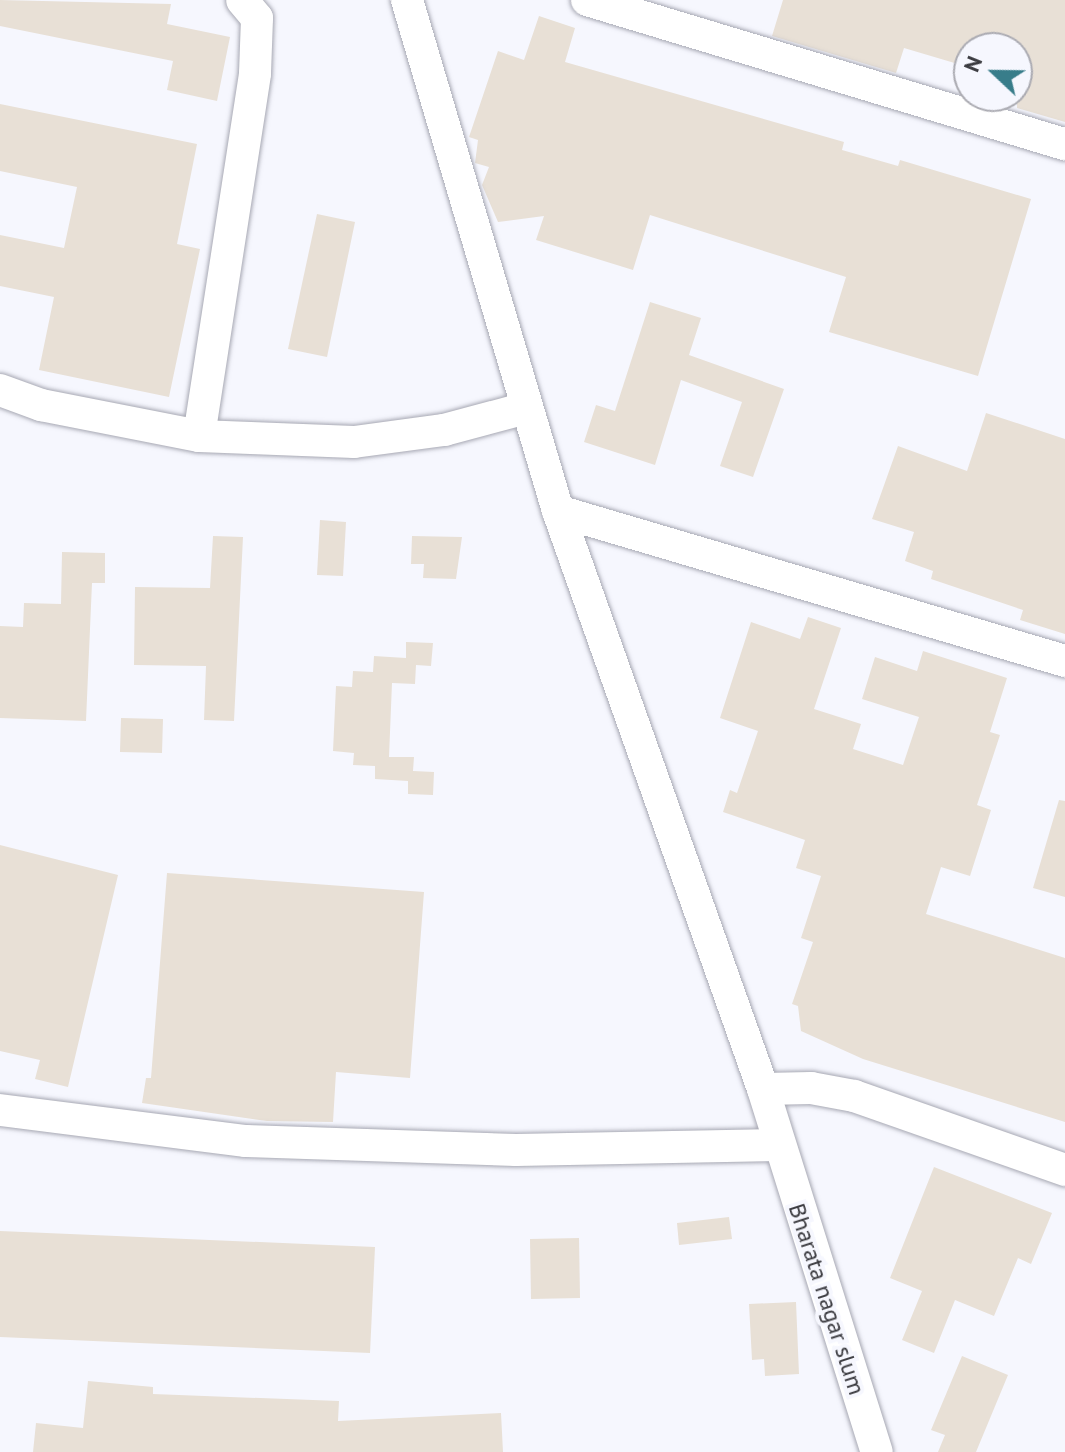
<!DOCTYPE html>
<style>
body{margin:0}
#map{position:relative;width:1065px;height:1452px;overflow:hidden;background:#f6f7fe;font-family:"PT Sans",sans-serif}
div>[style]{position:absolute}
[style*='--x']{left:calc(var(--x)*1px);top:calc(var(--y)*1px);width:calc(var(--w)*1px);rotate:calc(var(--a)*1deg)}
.building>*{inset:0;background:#e8e0d6}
.roads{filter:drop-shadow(0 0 2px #a7a8b3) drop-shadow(0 0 2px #a7a8b3)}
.minor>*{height:32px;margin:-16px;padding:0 16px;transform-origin:16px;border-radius:16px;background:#fff}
span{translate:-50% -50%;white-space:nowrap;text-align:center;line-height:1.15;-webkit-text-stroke:8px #f6f7fe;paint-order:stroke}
.street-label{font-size:24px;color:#3a3a3f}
.north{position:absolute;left:953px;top:32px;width:80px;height:80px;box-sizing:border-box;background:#f6f7fe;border:2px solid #ababb2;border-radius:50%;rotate:292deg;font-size:22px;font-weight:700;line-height:32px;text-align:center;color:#3a3a3f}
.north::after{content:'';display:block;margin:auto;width:28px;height:36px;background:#387d8a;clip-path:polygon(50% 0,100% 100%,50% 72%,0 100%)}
</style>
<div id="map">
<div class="building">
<i style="clip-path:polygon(0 0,171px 4px,167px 24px,230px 37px,217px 101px,167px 90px,173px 61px,0 26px)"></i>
<i style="clip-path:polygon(783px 0,1065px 0,1065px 122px,1017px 108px,1017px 48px,969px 48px,968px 67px,904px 48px,896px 73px,772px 36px)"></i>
<i style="clip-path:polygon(539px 16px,575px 28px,565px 62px,844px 142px,842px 150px,898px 166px,900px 160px,1031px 199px,978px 376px,829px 332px,846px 277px,650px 215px,633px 270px,536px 240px,544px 216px,498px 222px,482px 185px,489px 167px,475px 163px,478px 140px,469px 137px,498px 51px,524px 60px)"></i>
<i style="clip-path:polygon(0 104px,197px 144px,177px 244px,200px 249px,169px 397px,39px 370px,54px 297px,0 286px,0 235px,64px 248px,77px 187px,0 171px)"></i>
<i style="clip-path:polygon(317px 214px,355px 222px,327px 357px,288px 349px)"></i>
<i style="clip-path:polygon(650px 302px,701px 318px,689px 355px,784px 389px,753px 477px,720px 466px,742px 402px,681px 380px,655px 465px,584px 442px,596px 405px,615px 411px)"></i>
<i style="clip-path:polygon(986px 413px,1065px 439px,1065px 634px,1020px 620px,1023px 610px,931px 579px,933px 571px,905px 561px,914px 532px,872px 519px,898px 446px,967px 471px)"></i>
<i style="clip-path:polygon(320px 520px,346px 522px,343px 576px,317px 575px)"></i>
<i style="clip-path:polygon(213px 536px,243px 537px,234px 721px,204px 720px,206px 666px,134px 665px,135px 587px,210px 588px)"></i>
<i style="clip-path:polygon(412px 536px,462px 537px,456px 579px,423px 578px,424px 564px,411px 564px)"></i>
<i style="clip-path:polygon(62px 552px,105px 553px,105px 583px,92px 583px,86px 721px,0 718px,0 626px,23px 627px,24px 603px,61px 604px)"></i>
<i style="clip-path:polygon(808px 617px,841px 628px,814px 709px,861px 724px,853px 749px,903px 765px,919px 717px,862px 699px,875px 657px,917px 671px,923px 651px,1007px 678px,990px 732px,1000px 735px,977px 805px,991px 810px,970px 876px,941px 867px,926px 914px,1065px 958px,1065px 1122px,863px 1059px,801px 1031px,798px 1006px,792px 1004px,813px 942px,801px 938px,821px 876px,796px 868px,805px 840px,723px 812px,730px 790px,737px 793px,758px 731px,720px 718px,751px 622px,800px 639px)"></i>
<i style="clip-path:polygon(406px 642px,433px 643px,431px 666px,416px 665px,415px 684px,392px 683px,389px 757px,414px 757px,413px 771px,434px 772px,433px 795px,408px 794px,408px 781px,375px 779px,375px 766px,353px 765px,354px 753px,333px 751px,336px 686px,352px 687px,353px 671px,373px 672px,374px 656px,406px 658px)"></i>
<i style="clip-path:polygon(121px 718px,163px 719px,162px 753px,120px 752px)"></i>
<i style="clip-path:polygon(1059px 800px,1065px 801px,1065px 897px,1033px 888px)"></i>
<i style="clip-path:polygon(0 845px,118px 875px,68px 1087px,35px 1079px,40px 1060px,0 1051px)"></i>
<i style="clip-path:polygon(167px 873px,424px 892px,410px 1078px,336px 1072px,333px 1122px,267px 1121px,142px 1103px,146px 1078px,151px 1078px)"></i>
<i style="clip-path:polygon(934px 1167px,1052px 1213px,1031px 1264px,1018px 1258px,994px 1316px,955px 1300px,934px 1353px,902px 1340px,922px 1291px,890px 1278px)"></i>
<i style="clip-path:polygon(729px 1217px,732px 1239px,679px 1245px,677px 1223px)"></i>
<i style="clip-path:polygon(0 1231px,375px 1247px,370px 1353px,0 1337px)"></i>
<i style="clip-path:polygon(579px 1238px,580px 1298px,531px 1299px,530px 1239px)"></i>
<i style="clip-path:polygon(796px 1302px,799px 1374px,765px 1376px,764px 1359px,752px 1360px,749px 1304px)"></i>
<i style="clip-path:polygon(962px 1356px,1008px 1375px,976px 1452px,938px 1452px,945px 1435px,931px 1430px)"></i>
<i style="clip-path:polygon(88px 1381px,153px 1387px,153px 1394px,339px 1401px,338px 1421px,501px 1413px,503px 1452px,33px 1452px,36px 1423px,83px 1428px)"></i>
</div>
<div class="roads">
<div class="minor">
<i style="--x:407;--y:0;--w:533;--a:73.54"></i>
<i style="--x:558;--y:511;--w:613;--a:70.47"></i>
<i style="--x:763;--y:1089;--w:380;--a:72.6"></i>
<i style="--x:587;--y:0;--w:499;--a:16.8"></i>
<i style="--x:0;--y:390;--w:44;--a:20.1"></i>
<i style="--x:41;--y:405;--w:161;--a:11.1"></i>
<i style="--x:199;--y:436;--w:155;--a:2.2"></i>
<i style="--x:354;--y:442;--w:91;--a:-7.6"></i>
<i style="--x:444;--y:430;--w:85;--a:-15"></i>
<i style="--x:199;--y:436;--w:367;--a:-81.2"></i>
<i style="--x:255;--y:73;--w:55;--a:-87.9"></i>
<i style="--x:257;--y:18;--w:23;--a:-130"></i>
<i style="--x:558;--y:511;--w:529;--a:16.48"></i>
<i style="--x:763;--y:1089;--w:48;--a:-1.2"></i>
<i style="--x:811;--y:1088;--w:44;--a:10.5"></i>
<i style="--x:854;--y:1096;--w:224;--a:19.3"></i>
<i style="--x:0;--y:1110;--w:248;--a:7.2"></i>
<i style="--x:246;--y:1141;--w:270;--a:1.9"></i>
<i style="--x:516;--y:1150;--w:262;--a:-1.1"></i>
</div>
</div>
<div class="street-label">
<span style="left:827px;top:1299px;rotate:72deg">Bharata nagar slum</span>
</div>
<div class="north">N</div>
</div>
